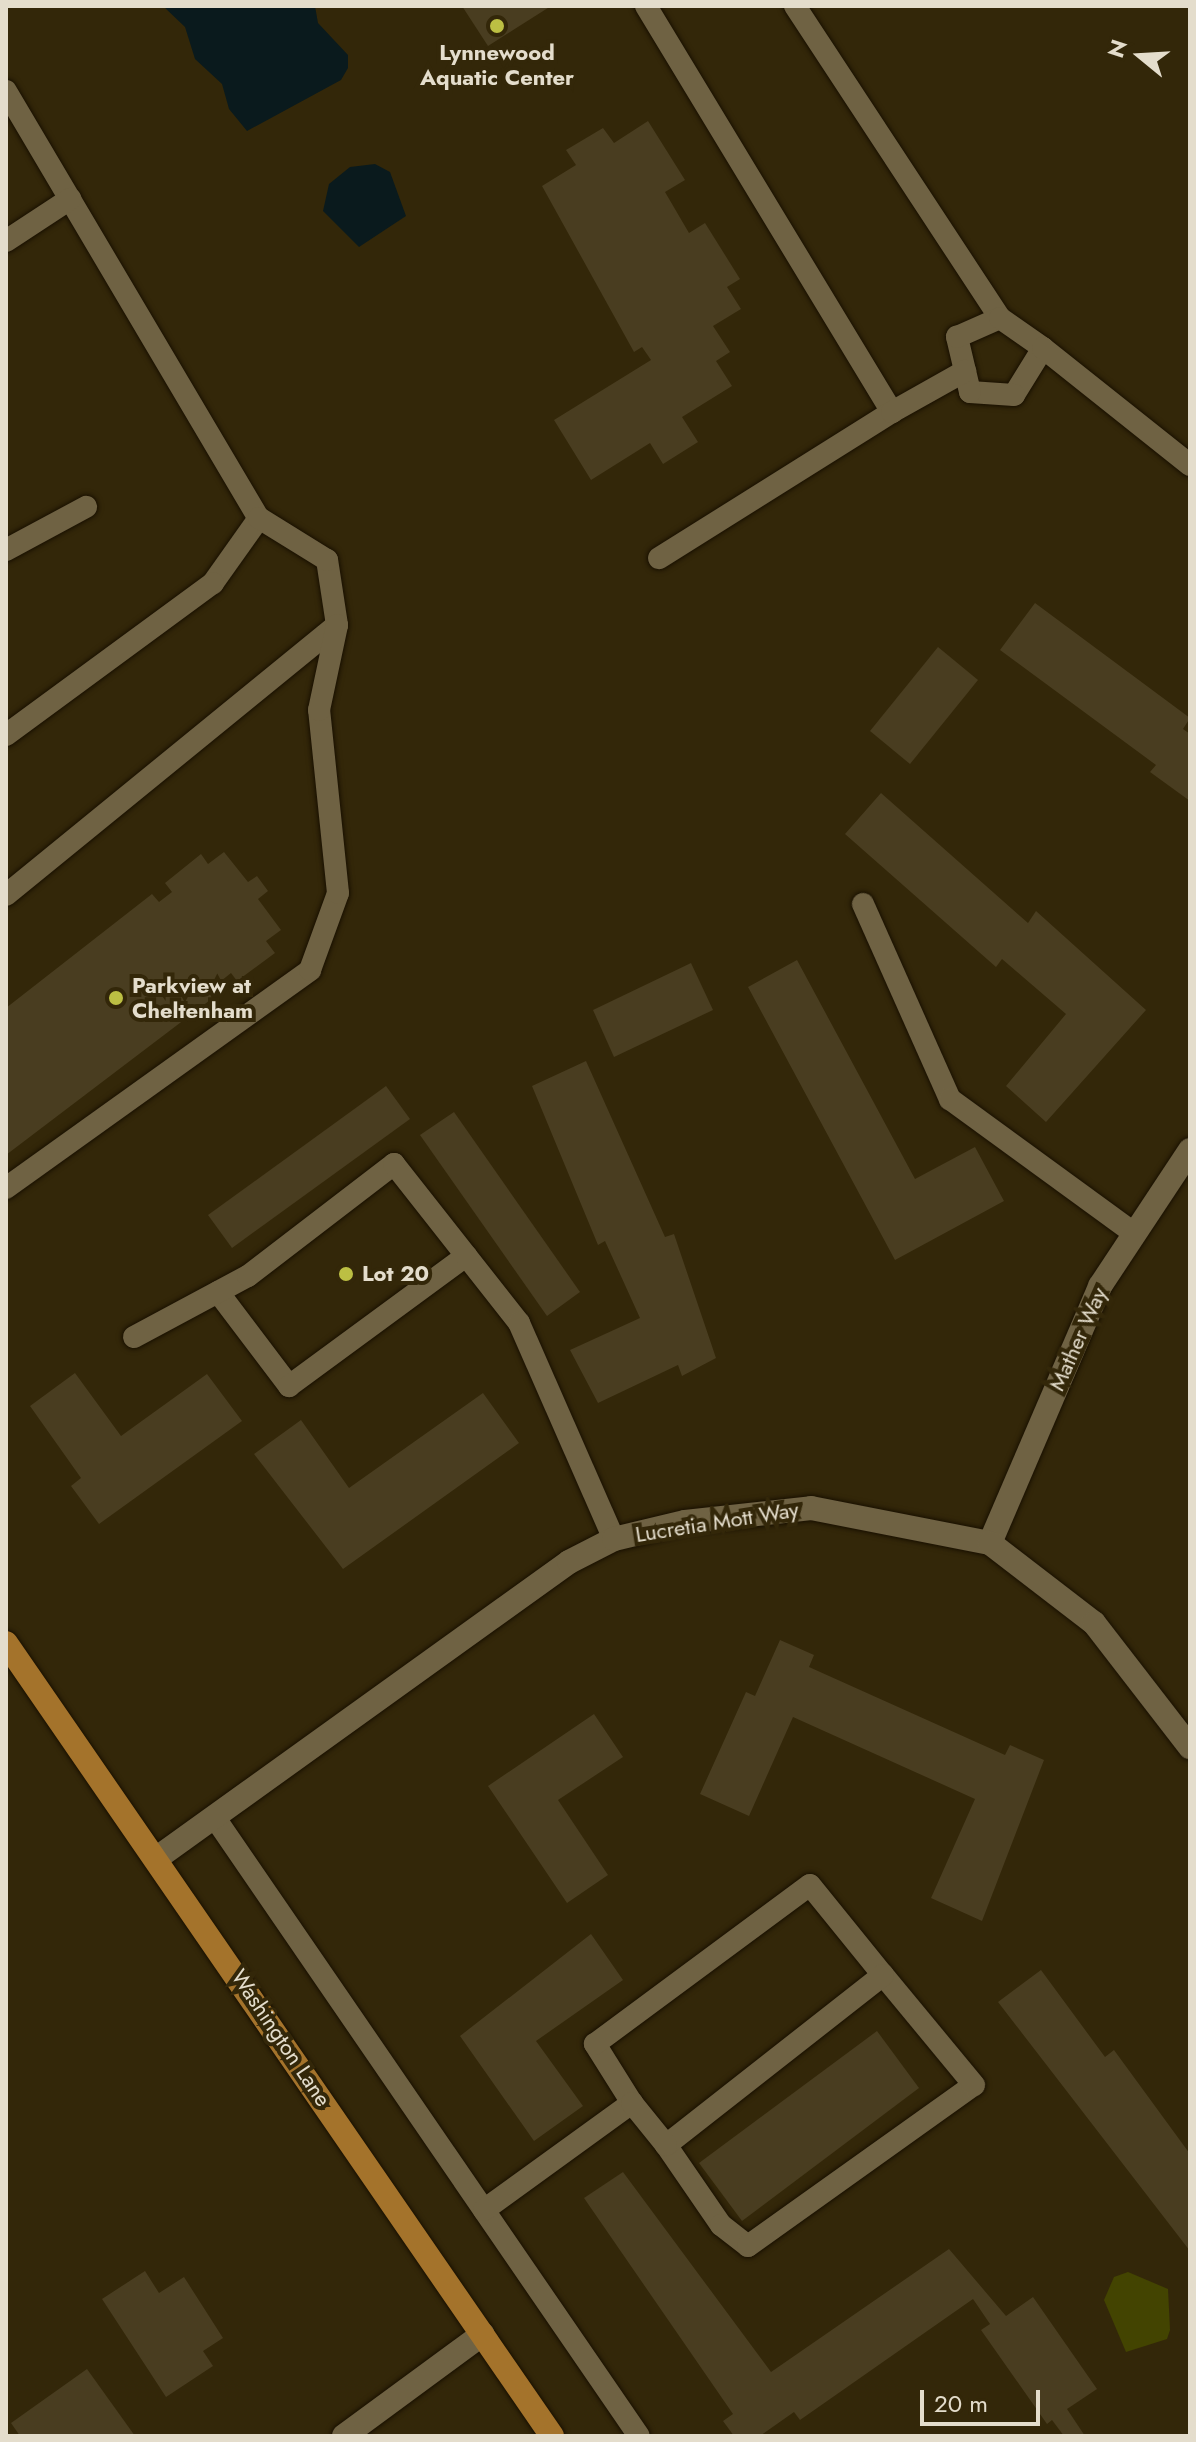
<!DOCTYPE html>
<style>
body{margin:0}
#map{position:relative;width:1196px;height:2442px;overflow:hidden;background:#332709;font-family:Jost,sans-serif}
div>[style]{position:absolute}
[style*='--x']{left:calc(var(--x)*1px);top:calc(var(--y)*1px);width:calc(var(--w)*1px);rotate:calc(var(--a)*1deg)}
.green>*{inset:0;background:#434401}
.water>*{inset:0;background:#0a1a1d}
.building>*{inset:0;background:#493d20}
.roads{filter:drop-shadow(0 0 2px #191000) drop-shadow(0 0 2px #191000)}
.lane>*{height:22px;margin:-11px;padding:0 11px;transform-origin:11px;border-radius:11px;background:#6f6243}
.street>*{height:24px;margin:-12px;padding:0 12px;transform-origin:12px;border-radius:12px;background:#6f6243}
.primary>*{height:24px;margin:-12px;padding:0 12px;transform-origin:12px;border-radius:12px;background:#a4732b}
.dots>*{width:22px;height:22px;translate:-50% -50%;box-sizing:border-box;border:4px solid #332709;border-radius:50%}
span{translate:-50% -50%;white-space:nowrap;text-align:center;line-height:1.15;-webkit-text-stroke:8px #332709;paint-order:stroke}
.poi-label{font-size:22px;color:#e4ddcc;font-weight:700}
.left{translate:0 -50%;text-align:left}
.street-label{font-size:22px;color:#e4ddcc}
.frame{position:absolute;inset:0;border:8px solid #e4ddcc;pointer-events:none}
.north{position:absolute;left:1100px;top:16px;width:80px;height:80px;-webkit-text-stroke:6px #332709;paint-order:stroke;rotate:288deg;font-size:22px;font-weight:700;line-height:32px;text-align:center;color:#e4ddcc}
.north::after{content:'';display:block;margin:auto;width:28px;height:36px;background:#e4ddcc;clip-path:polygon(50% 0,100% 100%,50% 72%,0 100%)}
.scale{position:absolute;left:920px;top:2390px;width:120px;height:36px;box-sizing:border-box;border:4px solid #e4ddcc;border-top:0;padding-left:10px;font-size:24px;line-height:28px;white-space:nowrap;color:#e4ddcc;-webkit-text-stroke:6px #332709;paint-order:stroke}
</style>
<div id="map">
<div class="green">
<i style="clip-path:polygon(1128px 2272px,1168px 2289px,1170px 2330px,1167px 2339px,1126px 2352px,1104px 2300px,1114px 2277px)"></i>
</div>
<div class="water">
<i style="clip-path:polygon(163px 6px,315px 6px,318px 23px,348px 55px,348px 68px,341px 80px,247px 131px,229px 109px,222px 84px,195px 59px,185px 27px)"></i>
<i style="clip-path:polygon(375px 164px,390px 172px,406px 216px,359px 247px,323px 211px,329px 184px,350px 167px)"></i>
</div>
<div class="building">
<i style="clip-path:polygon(462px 6px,551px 6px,488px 46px)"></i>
<i style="clip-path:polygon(648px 121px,685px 180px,665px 192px,689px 233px,705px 223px,740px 279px,727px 287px,741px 309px,713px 326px,730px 352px,716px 361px,732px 386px,682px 417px,698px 442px,663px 464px,650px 443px,591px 480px,554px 420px,651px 360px,642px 347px,634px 352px,542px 186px,576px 165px,566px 150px,603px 128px,614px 143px)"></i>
<i style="clip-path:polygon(1035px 603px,1190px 718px,1183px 729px,1190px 734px,1190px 801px,1150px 772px,1156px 765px,1000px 650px)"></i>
<i style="clip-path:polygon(938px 647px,978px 680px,910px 764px,870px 731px)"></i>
<i style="clip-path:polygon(881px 793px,1028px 923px,1036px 911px,1146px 1010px,1046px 1122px,1006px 1086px,1066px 1014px,1002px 959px,996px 967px,845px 834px)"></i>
<i style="clip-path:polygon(224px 852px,248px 882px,257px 876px,268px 891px,258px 899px,281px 930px,266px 941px,275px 953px,237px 981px,231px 973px,221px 981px,226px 988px,6px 1155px,6px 1008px,152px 894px,159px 902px,172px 892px,165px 883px,201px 854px,208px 864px)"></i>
<i style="clip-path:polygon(797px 960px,915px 1179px,975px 1147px,1004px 1201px,895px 1260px,748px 987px)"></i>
<i style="clip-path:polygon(691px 963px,713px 1010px,614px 1057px,593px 1010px)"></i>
<i style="clip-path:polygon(586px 1061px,665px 1237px,674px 1234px,716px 1358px,682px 1376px,678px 1365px,598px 1403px,570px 1350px,640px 1318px,605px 1241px,598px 1245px,532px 1086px)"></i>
<i style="clip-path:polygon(386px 1086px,410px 1119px,232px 1248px,208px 1215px)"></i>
<i style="clip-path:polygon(454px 1112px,580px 1292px,547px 1316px,420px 1135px)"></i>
<i style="clip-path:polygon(75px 1373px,121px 1436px,207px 1374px,242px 1421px,99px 1524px,71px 1486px,81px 1478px,30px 1406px)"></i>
<i style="clip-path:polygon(483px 1393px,519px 1443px,343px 1569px,254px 1454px,301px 1420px,349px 1488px)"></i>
<i style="clip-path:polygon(780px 1640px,814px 1655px,809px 1667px,1005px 1755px,1010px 1745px,1044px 1760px,982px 1921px,931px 1898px,975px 1799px,793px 1717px,749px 1816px,700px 1794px,746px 1692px,755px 1696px)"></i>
<i style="clip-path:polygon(594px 1714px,623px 1757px,558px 1800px,608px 1875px,567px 1903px,488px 1786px)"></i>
<i style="clip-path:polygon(591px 1934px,623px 1980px,536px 2041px,583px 2106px,534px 2141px,460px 2036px)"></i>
<i style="clip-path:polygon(1041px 1970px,1105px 2057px,1114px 2050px,1190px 2154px,1190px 2251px,998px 2002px)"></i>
<i style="clip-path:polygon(877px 2031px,919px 2088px,742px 2221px,699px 2163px)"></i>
<i style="clip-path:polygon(623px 2172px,771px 2372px,949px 2249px,1006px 2316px,1033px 2297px,1097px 2389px,1067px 2409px,1085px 2436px,1064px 2436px,1052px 2420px,1047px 2424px,981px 2330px,990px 2324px,973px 2299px,800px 2420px,794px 2412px,760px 2436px,734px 2436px,723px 2421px,733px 2414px,584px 2198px)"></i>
<i style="clip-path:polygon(145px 2271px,159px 2293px,184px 2277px,223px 2338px,203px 2351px,213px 2366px,166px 2397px,102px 2299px)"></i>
<i style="clip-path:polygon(87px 2369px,135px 2436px,20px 2436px,11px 2423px)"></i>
</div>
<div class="roads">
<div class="lane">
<i style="--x:646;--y:6;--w:475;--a:58.8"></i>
<i style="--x:892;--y:412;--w:275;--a:147.9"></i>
<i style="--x:795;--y:6;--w:373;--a:56.7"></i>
<i style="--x:6;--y:91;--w:496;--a:59.4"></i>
<i style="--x:259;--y:518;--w:80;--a:125.3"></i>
<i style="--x:213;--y:583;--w:257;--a:143.7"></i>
<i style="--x:6;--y:241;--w:77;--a:-33.3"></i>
<i style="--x:1043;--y:348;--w:55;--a:121.7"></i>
<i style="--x:1014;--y:395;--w:44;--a:-176.1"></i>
<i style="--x:970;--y:392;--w:57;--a:-103.3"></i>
<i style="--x:957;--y:337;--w:47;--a:-23.8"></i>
<i style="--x:1000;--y:318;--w:52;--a:34.9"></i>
<i style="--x:1043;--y:348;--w:188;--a:38.5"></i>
<i style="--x:892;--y:412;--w:84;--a:-29.3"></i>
<i style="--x:6;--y:550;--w:91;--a:-28.3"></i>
<i style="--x:6;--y:895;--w:427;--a:-39.2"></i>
<i style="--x:337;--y:625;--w:66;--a:-98.7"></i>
<i style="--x:327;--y:560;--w:80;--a:-148.3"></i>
<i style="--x:863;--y:904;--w:214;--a:66"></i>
<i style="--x:950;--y:1099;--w:228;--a:36.1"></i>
<i style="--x:6;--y:1188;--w:374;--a:-35.6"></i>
<i style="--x:310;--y:970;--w:82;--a:-70"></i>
<i style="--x:338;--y:893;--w:184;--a:-95.9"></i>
<i style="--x:319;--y:710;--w:87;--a:-78"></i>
<i style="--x:218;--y:1292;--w:118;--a:52.9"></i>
<i style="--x:289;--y:1386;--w:220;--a:-36.3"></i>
<i style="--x:134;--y:1337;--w:129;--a:-28.2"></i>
<i style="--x:248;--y:1276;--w:184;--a:-37.5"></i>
<i style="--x:394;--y:1164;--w:202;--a:51.8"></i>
<i style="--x:519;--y:1323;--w:236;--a:66.3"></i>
<i style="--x:215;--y:1818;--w:749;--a:55.55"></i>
<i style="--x:666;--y:2145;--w:97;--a:55.5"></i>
<i style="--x:721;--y:2225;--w:34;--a:38"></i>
<i style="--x:748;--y:2246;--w:277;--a:-35.5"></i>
<i style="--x:974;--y:2085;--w:143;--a:-129.6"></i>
<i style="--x:484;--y:2210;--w:183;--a:-35.9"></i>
<i style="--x:632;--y:2103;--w:70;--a:-122.1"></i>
<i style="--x:595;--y:2044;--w:267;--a:-36.5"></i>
<i style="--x:810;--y:1885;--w:116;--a:51"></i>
<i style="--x:883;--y:1975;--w:276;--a:141.9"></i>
<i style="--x:666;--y:2145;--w:54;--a:-129"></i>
</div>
<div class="street">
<i style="--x:990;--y:1543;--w:280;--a:-66.8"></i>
<i style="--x:1100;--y:1286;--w:163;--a:-56.5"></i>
<i style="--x:157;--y:1858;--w:507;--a:-35.7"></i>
<i style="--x:569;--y:1562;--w:51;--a:-27.1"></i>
<i style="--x:614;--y:1539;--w:73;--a:-13.5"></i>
<i style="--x:685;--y:1522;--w:127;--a:-6.3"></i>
<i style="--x:811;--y:1508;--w:182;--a:11.1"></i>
<i style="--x:990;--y:1543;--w:131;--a:37.6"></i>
<i style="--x:1094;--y:1623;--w:157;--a:52.3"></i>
<i style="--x:344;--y:2436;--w:172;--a:-36.3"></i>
</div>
<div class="primary">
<i style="--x:6;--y:1643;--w:963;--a:55.45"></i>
</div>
</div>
<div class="dots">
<i style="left:497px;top:26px;background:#bcbf43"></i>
<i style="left:116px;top:998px;background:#bcbf43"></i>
<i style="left:346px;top:1274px;background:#bcbf43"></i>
</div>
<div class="poi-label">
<span style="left:497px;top:65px">Lynnewood<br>Aquatic Center</span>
<span class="left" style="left:132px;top:998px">Parkview at<br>Cheltenham</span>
<span class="left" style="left:362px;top:1274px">Lot 20</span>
</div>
<div class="street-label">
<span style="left:1078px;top:1339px;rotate:-66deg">Mather Way</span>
<span style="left:717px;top:1522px;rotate:-9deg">Lucretia Mott Way</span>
<span style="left:281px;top:2038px;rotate:56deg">Washington Lane</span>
</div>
<div class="frame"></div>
<div class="north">N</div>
<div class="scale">20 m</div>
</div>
